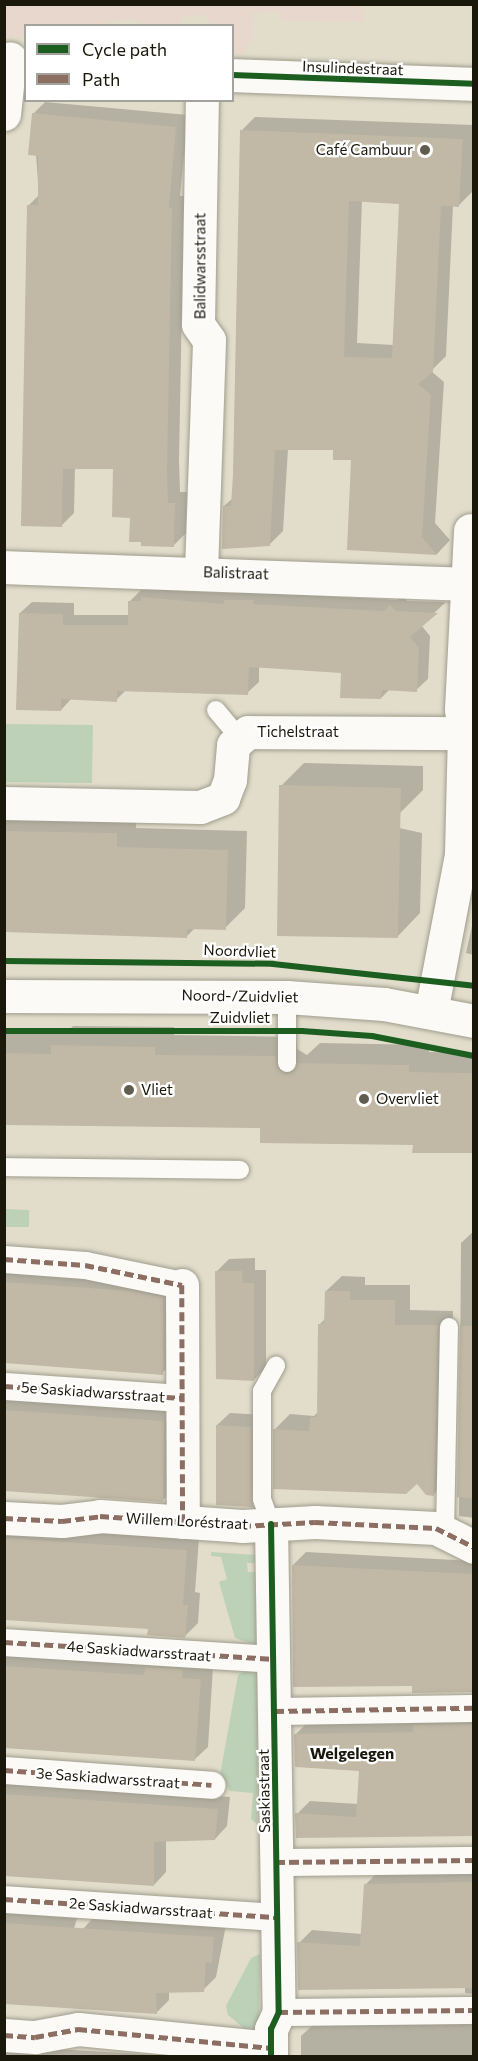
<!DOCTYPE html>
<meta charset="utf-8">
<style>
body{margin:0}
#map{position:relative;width:478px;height:2061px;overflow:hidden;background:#e2ddcb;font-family:Commissioner,sans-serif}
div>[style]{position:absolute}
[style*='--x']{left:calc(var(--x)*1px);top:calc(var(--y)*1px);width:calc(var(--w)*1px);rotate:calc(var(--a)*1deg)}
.commercial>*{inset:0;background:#e8d7cc}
.green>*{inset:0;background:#bcd1b7}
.shadow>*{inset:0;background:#0003}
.building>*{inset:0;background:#c1b8a5}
.roads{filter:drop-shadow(0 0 2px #a09d8e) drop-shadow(0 0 2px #a09d8e)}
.service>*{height:18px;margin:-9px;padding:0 9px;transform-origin:9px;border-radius:9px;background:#fbfaf7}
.pedestrian>*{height:27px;margin:-13.5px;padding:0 13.5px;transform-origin:13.5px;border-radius:13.5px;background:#fbfaf7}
.minor>*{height:33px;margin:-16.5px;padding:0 16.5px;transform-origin:16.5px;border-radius:16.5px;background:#fbfaf7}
.secondary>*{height:33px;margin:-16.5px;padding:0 16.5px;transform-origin:16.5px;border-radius:16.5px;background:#fbfaf7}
.quiet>*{height:4.5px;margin-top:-2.25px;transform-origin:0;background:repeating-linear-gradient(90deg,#8d6e63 0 9px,transparent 0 13.5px)}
.cycleway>*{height:6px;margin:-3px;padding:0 3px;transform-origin:3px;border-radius:3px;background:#1b5e20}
.dots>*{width:16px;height:16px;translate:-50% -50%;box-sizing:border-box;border:3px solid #fff;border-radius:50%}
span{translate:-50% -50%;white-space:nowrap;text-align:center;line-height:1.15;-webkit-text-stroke:4.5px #fff;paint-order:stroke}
.street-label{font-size:15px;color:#1a170b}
.poi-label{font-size:15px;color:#1a170b}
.right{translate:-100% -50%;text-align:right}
.left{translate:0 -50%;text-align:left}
.neighbourhood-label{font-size:16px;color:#1a170b;font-weight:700}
.frame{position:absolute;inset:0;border:6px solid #1a170b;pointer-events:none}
.legend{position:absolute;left:24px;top:24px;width:210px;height:78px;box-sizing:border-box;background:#fff;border:2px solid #a3a29d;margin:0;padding:8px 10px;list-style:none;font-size:18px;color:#1a170b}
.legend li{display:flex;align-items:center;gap:12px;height:30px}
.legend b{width:30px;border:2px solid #a3a29d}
</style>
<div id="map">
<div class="commercial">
<i style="clip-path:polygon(363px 4px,364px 22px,282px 21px,280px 11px,253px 13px,252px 39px,242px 54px,233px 54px,232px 26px,211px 25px,207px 15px,182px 17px,179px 25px,141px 25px,135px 19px,110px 21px,104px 25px,26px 26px,25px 38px,5px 36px,5px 5px)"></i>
</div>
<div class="green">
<i style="clip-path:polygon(5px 724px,93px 725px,92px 783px,5px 782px)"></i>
<i style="clip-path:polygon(5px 1209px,29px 1210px,29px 1227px,5px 1227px)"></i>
<i style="clip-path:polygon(211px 1552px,256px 1555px,256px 1563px,247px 1563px,248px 1572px,256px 1572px,257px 1646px,235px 1638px,219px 1582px,227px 1579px,221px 1557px,211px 1556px)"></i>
<i style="clip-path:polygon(246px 1670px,258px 1670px,257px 1824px,251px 1819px,253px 1793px,230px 1791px,220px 1775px,238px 1675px)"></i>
<i style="clip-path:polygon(260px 1954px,259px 2023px,255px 2028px,245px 2029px,228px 2015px,226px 2006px,251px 1958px)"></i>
</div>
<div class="shadow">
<i style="clip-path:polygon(45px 102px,188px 115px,180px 196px,184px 196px,179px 460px,180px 492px,187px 492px,186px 533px,174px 545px,131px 516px,115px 467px,75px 467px,74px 513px,62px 525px,29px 205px,39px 195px,33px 114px)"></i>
<i style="clip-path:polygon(evenodd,255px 117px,474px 125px,472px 192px,459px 205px,453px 205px,446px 356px,431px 371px,444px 382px,435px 523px,450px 540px,437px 554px,348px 549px,353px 459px,334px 449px,288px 449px,283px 531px,269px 545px,224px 506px,233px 498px,241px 131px,255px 117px,362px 200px,401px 202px,394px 345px,357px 343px,362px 200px)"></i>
<i style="clip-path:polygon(167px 586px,182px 587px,182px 591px,233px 593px,237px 589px,264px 589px,264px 593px,397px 600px,402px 595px,407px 601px,446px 602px,421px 625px,430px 636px,428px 679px,416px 690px,390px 689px,381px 698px,343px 671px,259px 666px,259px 682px,247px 693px,126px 690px,116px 700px,72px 698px,61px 710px,20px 613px,32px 602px,74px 603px,74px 615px,129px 615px,130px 601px,141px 590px)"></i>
<i style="clip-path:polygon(304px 763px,423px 766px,423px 790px,400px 813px,349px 817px,422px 833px,420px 913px,398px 936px,281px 786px)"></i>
<i style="clip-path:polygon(4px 811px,136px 813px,136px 828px,247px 831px,245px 908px,225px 928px,195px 928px,187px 936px,4px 931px)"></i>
<i style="clip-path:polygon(474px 917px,474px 955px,466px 953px)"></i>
<i style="clip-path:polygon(73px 1026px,174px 1027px,174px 1035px,296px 1037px,297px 1049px,307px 1055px,320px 1043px,429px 1045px,429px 1052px,474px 1053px,474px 1152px,262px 1127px,4px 1123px,4px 1033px,65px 1034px)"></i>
<i style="clip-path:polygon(474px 1231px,474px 1518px,459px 1516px,461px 1243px)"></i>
<i style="clip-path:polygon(255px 1258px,255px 1270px,266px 1270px,266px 1367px,254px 1380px,216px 1272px,229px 1259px)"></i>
<i style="clip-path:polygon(4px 1269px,176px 1285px,175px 1360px,162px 1373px,4px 1362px)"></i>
<i style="clip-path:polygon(342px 1276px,365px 1277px,365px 1285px,410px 1285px,410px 1310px,453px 1311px,449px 1479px,434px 1494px,417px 1482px,275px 1429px,290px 1414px,314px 1416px,319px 1411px,319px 1325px,326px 1318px,326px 1291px)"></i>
<i style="clip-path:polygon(4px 1396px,176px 1409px,176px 1487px,163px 1500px,4px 1489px)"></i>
<i style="clip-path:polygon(230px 1413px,263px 1415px,265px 1492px,252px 1505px,217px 1425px)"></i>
<i style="clip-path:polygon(4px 1524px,199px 1538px,195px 1592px,200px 1593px,198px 1623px,185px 1636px,149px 1628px,4px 1618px)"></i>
<i style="clip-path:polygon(306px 1552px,474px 1561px,474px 1691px,414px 1685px,293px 1565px)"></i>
<i style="clip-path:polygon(4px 1652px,213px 1667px,208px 1747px,195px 1759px,4px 1746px)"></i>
<i style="clip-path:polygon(474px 1710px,474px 1835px,297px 1814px,310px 1801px,358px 1804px,360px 1770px,296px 1734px,309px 1721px)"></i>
<i style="clip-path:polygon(4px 1782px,230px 1797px,227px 1826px,215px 1839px,166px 1840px,166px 1872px,154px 1885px,4px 1875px)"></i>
<i style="clip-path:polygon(474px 1871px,474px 1994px,465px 1993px,465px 1986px,299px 1943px,312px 1930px,362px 1934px,365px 1885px,378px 1872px)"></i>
<i style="clip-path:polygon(4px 1910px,78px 1915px,55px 1993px,4px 2003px)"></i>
<i style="clip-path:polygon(95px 1916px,226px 1925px,216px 1977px,203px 1990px,169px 1991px,169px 2000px,156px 2013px,83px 1929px)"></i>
<i style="clip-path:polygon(474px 2018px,474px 2056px,301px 2056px,301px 2036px,314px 2024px)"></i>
<i style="clip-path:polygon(4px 2046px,176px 2056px,4px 2056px)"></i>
</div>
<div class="building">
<i style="clip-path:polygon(32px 113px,176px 127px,169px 208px,172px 208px,167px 473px,168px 503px,175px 503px,174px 547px,141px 546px,141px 542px,129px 542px,130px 518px,112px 517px,113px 469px,63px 469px,62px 527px,21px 526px,27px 205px,38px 205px,38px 156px,28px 155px)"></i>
<i style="clip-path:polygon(evenodd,240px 130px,463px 139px,459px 207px,441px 206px,433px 372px,418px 384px,431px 395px,422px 537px,437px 555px,347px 550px,351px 460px,333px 460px,333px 450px,275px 450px,270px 546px,222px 549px,223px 506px,231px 506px,233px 475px,240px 130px,349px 201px,399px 204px,392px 358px,344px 357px,349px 201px)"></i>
<i style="clip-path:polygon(141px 597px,224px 604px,224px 600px,254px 600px,253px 604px,384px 611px,390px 605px,396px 611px,438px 613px,410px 637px,419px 648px,417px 692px,382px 690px,381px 699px,340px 698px,341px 673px,249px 667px,248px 695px,117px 691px,117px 702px,61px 699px,61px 711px,16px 710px,19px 613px,63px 614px,63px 625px,128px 625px,128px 601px,141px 601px)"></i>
<i style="clip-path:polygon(279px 785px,401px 788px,398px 938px,277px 936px)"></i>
<i style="clip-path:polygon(4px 831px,117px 833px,117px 847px,228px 850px,226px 930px,187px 929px,187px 938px,4px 932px)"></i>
<i style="clip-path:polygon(51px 1045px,155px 1047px,155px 1055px,276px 1056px,278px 1069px,286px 1074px,293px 1072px,298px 1063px,409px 1065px,409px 1072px,474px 1073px,474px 1153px,412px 1153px,413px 1145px,260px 1143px,260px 1128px,4px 1125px,4px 1053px,51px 1054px)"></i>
<i style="clip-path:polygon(215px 1271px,242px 1271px,243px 1283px,254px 1283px,254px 1381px,216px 1379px)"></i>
<i style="clip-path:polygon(4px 1282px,133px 1291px,163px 1297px,163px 1375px,4px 1363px)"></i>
<i style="clip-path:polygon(325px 1291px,350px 1291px,350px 1300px,395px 1300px,395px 1325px,438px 1325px,434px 1496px,426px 1495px,417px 1484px,406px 1494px,273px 1489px,273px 1429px,309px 1431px,310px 1417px,317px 1417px,318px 1324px,324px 1324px)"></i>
<i style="clip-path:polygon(460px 1326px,474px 1326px,472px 1498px,457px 1497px)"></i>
<i style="clip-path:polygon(4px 1410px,164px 1421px,163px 1502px,4px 1491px)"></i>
<i style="clip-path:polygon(216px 1425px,251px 1427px,253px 1507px,216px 1505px)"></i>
<i style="clip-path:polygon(4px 1538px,187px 1550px,183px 1605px,188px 1605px,185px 1638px,147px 1635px,148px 1629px,4px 1620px)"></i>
<i style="clip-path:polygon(292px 1565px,474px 1574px,474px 1692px,412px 1693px,412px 1686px,293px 1687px)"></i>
<i style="clip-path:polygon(4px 1666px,144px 1675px,145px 1667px,183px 1669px,182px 1678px,201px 1679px,195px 1761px,4px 1748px)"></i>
<i style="clip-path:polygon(474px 1724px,474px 1836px,296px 1838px,295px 1813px,356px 1817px,359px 1771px,295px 1767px,294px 1734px,413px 1732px,413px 1725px)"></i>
<i style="clip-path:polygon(4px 1794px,218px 1809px,215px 1840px,154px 1842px,154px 1886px,4px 1876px)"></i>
<i style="clip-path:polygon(474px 1882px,474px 1988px,298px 1990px,297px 1942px,360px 1946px,364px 1884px)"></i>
<i style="clip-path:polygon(4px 1923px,214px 1937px,212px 1963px,206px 1962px,204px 1992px,156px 1993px,157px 2014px,4px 2004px)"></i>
</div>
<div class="roads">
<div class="service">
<i style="--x:216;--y:710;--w:35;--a:50"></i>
<i style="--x:287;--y:997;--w:66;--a:90"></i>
<i style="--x:4;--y:1167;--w:236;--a:0.7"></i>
<i style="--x:271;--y:1524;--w:27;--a:-110"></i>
<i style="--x:262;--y:1499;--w:108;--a:-90"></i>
<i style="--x:262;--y:1391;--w:29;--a:-61"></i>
<i style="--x:445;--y:1533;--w:206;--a:-88.9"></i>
</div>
<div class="pedestrian">
<i style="--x:4;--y:1259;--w:81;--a:4.2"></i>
<i style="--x:85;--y:1265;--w:99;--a:11.7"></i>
<i style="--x:4;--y:1386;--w:178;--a:3.9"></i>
<i style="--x:4;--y:1642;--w:271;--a:3.6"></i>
<i style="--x:275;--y:1711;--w:199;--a:-0.9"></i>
<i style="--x:4;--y:1770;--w:208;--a:4.1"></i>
<i style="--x:276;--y:1862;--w:198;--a:-0.6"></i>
<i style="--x:4;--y:1899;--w:274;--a:3.8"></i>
<i style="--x:279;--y:2012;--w:195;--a:-0.6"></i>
</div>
<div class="minor">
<i style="--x:232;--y:75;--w:242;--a:2.1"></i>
<i style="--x:4;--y:114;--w:56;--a:-83.9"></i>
<i style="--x:4;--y:567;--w:463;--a:2.1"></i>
<i style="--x:201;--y:571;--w:231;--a:-88"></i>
<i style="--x:209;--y:340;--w:19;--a:-125"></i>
<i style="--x:198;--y:324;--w:224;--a:-89"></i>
<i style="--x:4;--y:803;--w:196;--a:1.2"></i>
<i style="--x:200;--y:807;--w:25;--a:-21"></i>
<i style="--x:223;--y:798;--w:19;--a:-69"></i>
<i style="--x:230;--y:780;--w:35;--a:-85"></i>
<i style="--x:233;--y:745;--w:20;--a:-41"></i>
<i style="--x:248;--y:732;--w:216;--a:0.3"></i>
<i style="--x:431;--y:1012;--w:161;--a:-79.2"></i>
<i style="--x:461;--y:854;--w:121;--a:-88.6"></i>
<i style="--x:464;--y:733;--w:24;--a:-97"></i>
<i style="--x:461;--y:709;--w:179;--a:-87.1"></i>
<i style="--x:182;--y:1285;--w:237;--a:89.8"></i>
<i style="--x:4;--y:1518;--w:58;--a:3"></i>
<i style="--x:62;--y:1521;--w:38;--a:-7"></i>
<i style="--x:100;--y:1516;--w:142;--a:4"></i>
<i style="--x:242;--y:1526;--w:73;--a:-3.1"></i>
<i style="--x:315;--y:1522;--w:121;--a:2.8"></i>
<i style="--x:436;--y:1528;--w:42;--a:26.6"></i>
<i style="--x:271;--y:1524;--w:488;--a:89.1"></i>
<i style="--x:279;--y:2012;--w:19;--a:115"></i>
<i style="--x:271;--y:2029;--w:27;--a:90"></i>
<i style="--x:4;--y:2035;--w:31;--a:4"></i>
<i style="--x:35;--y:2037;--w:44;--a:-10.5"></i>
<i style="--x:78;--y:2029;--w:194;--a:5.6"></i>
</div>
<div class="secondary">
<i style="--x:4;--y:996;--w:283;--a:0.2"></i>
<i style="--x:287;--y:997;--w:97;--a:4.1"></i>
<i style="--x:384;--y:1004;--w:92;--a:10.7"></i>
</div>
</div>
<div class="quiet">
<i style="--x:4;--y:1259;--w:81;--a:4.2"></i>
<i style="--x:85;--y:1265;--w:99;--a:11.7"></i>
<i style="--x:182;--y:1285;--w:237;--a:89.8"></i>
<i style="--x:4;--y:1386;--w:178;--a:3.9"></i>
<i style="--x:4;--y:1518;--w:58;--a:3"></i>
<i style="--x:62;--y:1521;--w:38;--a:-7"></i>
<i style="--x:100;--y:1516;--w:142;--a:4"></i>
<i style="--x:242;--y:1526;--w:73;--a:-3.1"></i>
<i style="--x:315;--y:1522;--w:121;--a:2.8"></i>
<i style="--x:436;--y:1528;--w:42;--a:26.6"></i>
<i style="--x:4;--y:1642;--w:271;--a:3.6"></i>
<i style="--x:275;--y:1711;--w:199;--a:-0.9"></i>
<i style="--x:4;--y:1770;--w:208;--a:4.1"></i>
<i style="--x:276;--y:1862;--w:198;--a:-0.6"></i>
<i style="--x:4;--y:1899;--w:274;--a:3.8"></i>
<i style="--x:279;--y:2012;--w:195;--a:-0.6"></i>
<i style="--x:4;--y:2035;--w:31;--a:4"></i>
<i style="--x:35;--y:2037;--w:44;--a:-10.5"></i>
<i style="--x:78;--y:2029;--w:194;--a:5.6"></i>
</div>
<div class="cycleway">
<i style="--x:232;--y:75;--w:242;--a:2.1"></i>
<i style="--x:4;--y:961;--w:269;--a:0.6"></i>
<i style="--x:273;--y:964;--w:202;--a:6.2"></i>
<i style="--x:4;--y:1031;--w:298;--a:0"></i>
<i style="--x:302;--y:1031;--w:70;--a:4.1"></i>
<i style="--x:372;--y:1036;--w:104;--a:11.1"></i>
<i style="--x:271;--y:1524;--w:488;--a:89.1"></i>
<i style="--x:279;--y:2012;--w:19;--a:115"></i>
<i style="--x:271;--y:2029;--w:27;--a:90"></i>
</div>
<div class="dots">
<i style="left:425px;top:150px;background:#605c4e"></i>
<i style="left:129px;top:1090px;background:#605c4e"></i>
<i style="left:364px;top:1099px;background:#605c4e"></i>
</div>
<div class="street-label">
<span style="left:353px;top:68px;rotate:2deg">Insulindestraat</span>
<span style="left:200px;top:266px;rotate:-90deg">Balidwarsstraat</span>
<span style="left:236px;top:573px;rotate:2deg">Balistraat</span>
<span style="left:298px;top:732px">Tichelstraat</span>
<span style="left:240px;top:951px;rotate:2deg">Noordvliet</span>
<span style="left:240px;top:996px;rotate:1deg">Noord-/Zuidvliet</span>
<span style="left:240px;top:1018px">Zuidvliet</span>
<span style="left:93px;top:1392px;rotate:4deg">5e Saskiadwarsstraat</span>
<span style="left:187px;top:1521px;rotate:3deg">Willem Loréstraat</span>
<span style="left:139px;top:1651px;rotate:4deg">4e Saskiadwarsstraat</span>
<span style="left:108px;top:1778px;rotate:4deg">3e Saskiadwarsstraat</span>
<span style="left:264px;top:1791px;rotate:-91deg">Saskiastraat</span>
<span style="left:141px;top:1908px;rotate:4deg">2e Saskiadwarsstraat</span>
</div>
<div class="poi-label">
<span class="right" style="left:413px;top:150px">Café Cambuur</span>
<span class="left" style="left:141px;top:1090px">Vliet</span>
<span class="left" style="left:376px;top:1099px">Overvliet</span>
</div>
<div class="neighbourhood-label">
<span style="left:352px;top:1753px">Welgelegen</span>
</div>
<div class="frame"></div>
<ul class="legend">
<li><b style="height:8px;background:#1b5e20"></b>Cycle path</li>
<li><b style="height:8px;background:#8d6e63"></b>Path</li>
</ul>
</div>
